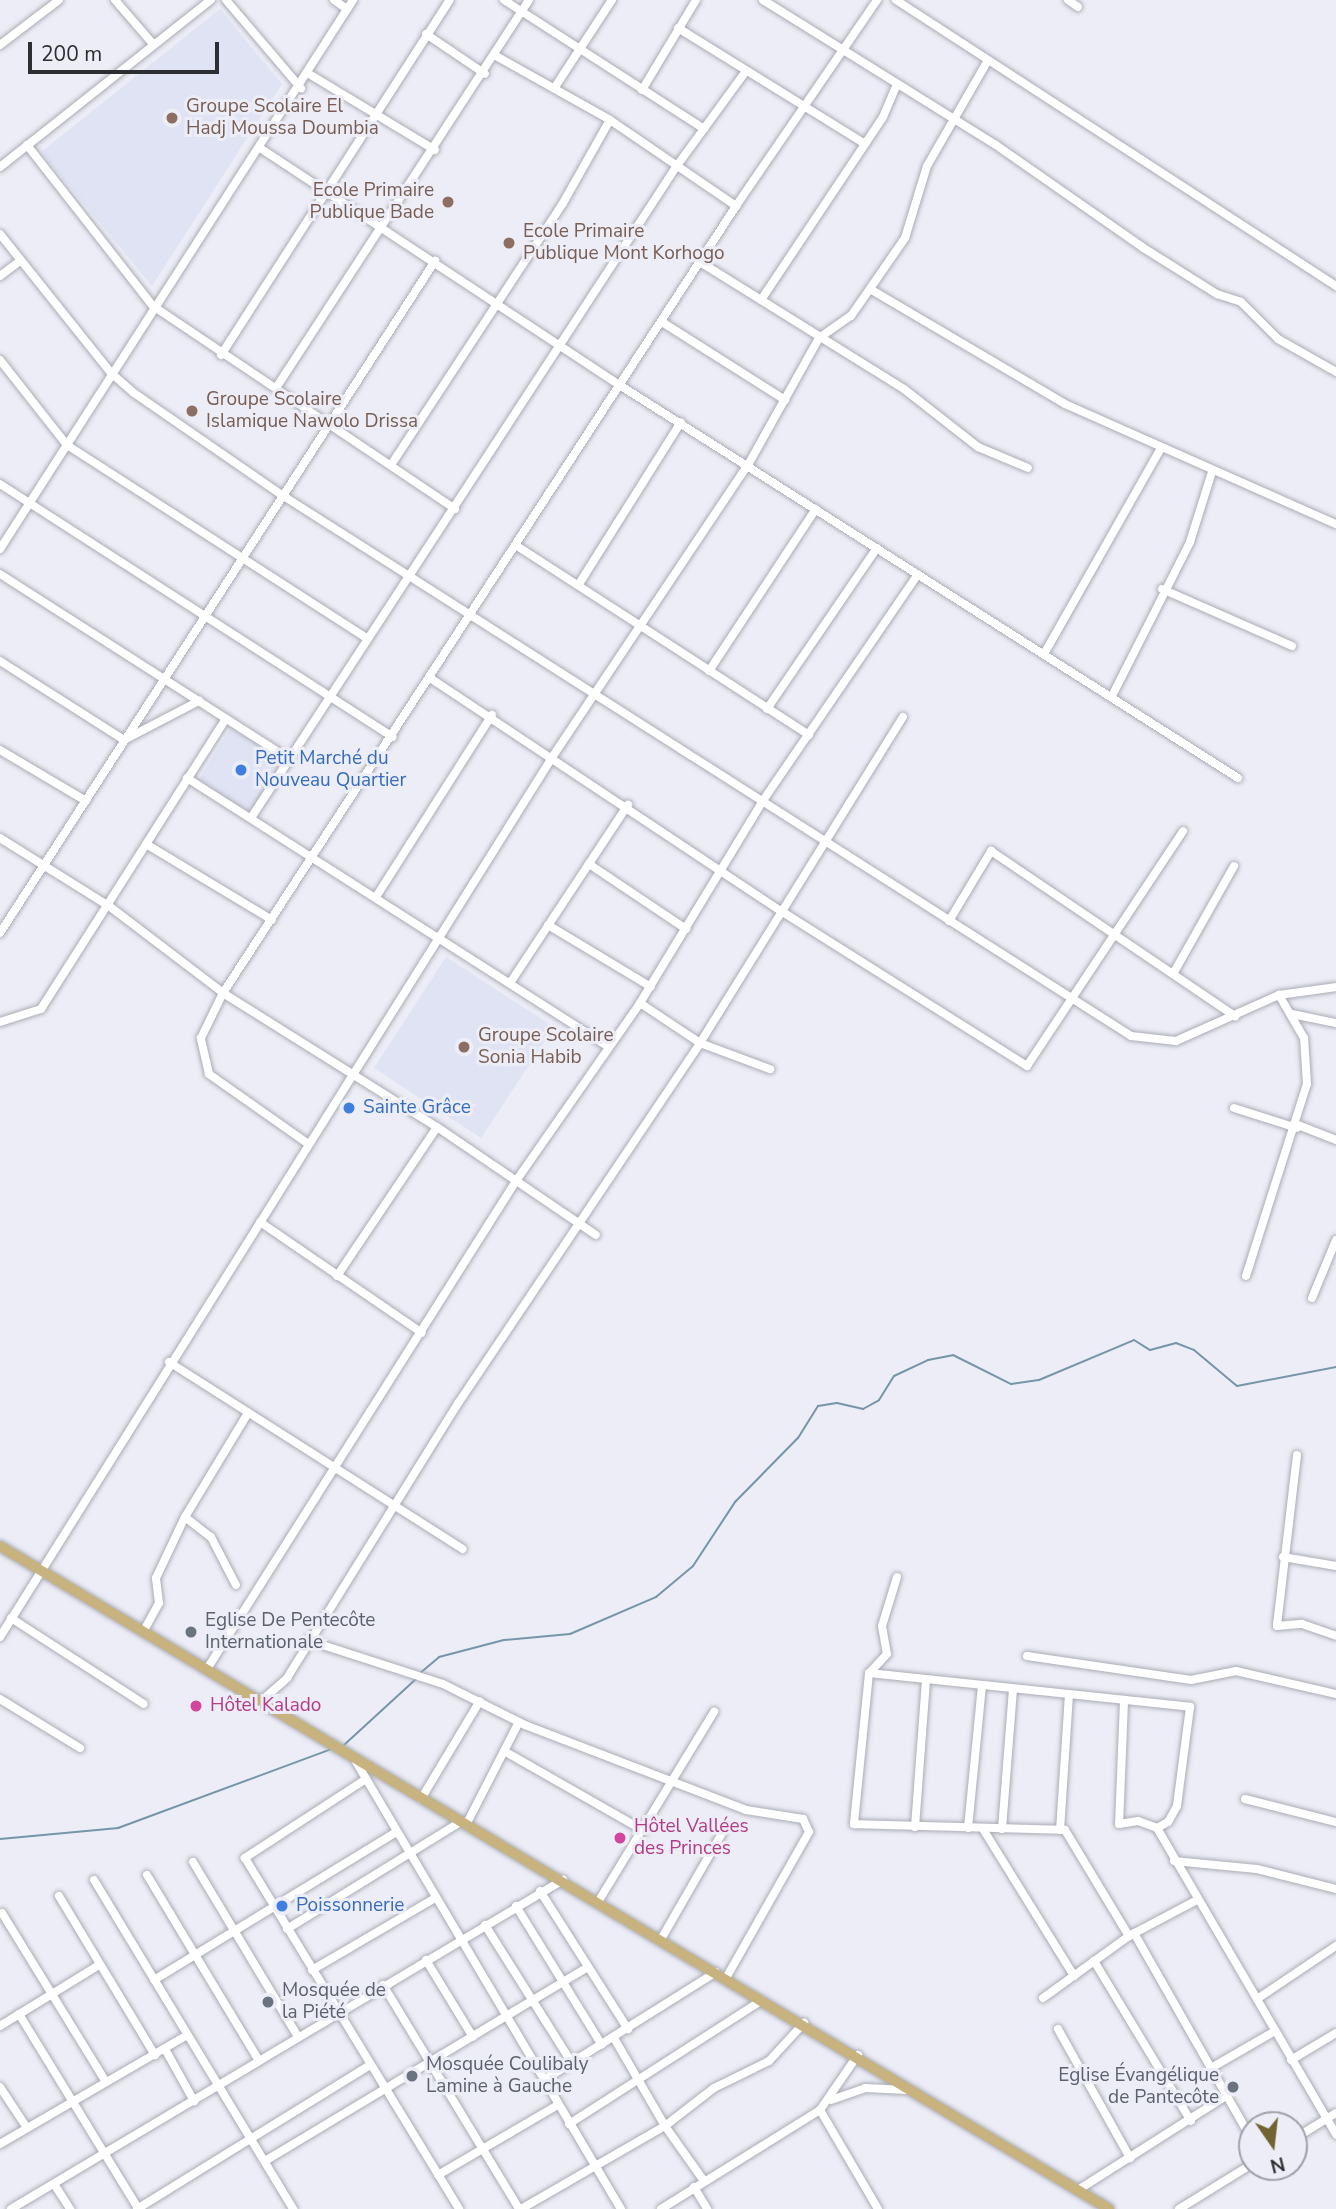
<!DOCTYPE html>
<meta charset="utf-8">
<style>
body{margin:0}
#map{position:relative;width:1336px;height:2209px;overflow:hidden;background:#ecedf6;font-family:"Nunito Sans",sans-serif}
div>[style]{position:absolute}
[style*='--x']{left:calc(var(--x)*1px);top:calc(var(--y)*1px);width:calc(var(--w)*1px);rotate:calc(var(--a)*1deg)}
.built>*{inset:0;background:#e0e3f3}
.stream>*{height:2px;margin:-1px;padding:0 1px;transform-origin:1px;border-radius:1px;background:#7595a9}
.roads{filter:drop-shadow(0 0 2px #aaacb5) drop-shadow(0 0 2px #aaacb5)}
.minor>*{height:8px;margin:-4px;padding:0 4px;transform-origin:4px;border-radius:4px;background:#fff}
.major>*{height:10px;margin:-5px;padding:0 5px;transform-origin:5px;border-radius:5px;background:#c8b37e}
.dots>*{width:19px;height:19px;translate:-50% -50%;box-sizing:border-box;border:4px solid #ecedf6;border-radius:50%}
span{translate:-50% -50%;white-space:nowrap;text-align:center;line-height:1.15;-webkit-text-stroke:6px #ecedf6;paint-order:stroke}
.education-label{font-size:19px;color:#785e54}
.left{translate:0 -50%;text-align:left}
.right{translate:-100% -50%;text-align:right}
.shop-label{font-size:19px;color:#366cbe}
.worship-label{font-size:19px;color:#5b616d}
.hotel-label{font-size:19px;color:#b23c85}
.north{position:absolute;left:1238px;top:2111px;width:70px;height:70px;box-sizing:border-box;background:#ecedf6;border:2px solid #a0a1a7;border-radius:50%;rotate:166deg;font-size:19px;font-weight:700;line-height:28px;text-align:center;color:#2d2e31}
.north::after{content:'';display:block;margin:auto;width:24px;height:32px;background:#726431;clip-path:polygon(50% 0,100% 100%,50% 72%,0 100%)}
.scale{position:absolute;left:28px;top:42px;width:191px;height:32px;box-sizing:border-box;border:4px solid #2d2e31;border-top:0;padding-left:9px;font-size:21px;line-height:24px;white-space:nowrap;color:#2d2e31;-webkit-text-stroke:5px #ecedf6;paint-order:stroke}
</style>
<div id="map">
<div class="built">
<i style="clip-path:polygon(220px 9px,282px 84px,152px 286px,41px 152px)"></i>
<i style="clip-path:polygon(231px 727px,284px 759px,251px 813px,198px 781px)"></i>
<i style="clip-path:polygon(446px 957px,554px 1027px,481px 1138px,374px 1068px)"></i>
</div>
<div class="stream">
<i style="--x:419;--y:1674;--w:26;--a:-40"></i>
<i style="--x:439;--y:1657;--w:67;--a:-14.7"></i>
<i style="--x:504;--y:1640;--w:66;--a:-5.2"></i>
<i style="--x:570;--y:1634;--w:94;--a:-23.3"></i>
<i style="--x:656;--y:1597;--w:48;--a:-40"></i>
<i style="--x:693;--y:1566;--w:77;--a:-56.7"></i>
<i style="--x:735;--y:1502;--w:90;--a:-45.5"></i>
<i style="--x:798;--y:1438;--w:38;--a:-58"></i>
<i style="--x:818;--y:1406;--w:19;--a:-9"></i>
<i style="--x:837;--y:1403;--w:27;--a:13"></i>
<i style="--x:863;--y:1409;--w:18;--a:-29"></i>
<i style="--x:879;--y:1400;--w:28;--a:-58"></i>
<i style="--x:894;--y:1376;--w:38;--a:-25"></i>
<i style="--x:928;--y:1360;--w:25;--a:-11"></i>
<i style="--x:953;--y:1355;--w:65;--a:26.6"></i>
<i style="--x:1011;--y:1384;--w:28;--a:-8"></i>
<i style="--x:1039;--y:1380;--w:103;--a:-22.8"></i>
<i style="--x:1134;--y:1340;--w:19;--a:32"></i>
<i style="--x:1150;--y:1350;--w:27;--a:-15"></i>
<i style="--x:1176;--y:1343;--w:19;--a:21"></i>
<i style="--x:1194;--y:1350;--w:56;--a:39.9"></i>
<i style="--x:1237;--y:1386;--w:101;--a:-10.9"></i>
<i style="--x:344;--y:1745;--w:98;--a:-42.5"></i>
<i style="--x:0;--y:1839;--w:119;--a:-5.3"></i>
<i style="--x:118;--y:1828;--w:228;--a:-20.3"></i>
</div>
<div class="roads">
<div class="minor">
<i style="--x:115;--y:0;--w:58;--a:49.2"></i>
<i style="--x:226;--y:0;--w:116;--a:49.6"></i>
<i style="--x:334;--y:0;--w:16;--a:35"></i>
<i style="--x:504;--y:0;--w:238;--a:32.8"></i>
<i style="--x:763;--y:0;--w:274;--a:31.9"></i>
<i style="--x:996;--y:145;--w:178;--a:34.9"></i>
<i style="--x:1142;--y:247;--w:89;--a:32.1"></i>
<i style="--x:1217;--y:294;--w:25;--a:18"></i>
<i style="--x:1241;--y:302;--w:52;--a:45"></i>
<i style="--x:1278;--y:339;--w:67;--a:29.6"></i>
<i style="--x:896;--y:0;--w:525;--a:33.02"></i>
<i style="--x:1068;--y:0;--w:12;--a:35"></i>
<i style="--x:678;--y:28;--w:220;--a:31.8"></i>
<i style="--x:426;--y:34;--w:71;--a:34.1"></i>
<i style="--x:0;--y:45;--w:74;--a:-37.3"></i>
<i style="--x:496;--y:56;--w:131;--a:29.3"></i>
<i style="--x:610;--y:120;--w:153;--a:34.3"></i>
<i style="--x:309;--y:74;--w:147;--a:31.1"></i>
<i style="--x:555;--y:87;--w:104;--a:-56.8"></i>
<i style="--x:642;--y:90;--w:105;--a:-59"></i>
<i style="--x:27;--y:145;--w:204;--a:52"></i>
<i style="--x:153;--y:306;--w:364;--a:33.9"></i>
<i style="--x:260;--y:148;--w:432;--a:33.4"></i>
<i style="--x:621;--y:386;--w:731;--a:32.43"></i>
<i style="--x:0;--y:167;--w:269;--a:-38.4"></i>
<i style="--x:0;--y:234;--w:178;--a:51.4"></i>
<i style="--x:111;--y:373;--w:30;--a:41"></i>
<i style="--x:134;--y:393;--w:183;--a:34.6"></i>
<i style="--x:285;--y:497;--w:1003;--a:32.5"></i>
<i style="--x:1131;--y:1036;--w:45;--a:6.3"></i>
<i style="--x:1176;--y:1041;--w:113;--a:-24.1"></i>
<i style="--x:1279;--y:995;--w:58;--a:-8"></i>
<i style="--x:700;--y:262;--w:240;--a:31.9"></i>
<i style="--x:904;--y:389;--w:94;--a:38.1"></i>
<i style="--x:978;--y:447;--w:54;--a:22.8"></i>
<i style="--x:0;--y:276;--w:26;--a:-37"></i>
<i style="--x:870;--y:289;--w:226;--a:30.5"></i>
<i style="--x:1065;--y:404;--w:296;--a:23.9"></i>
<i style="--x:761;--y:300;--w:220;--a:-56.3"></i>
<i style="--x:883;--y:117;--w:34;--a:-67"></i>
<i style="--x:662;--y:322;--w:146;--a:32.4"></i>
<i style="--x:221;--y:355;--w:422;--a:-57.2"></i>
<i style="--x:0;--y:360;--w:108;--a:51.8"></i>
<i style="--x:67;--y:445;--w:357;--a:32.8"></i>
<i style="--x:276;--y:388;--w:463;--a:-56.9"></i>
<i style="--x:391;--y:465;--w:313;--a:-56.7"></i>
<i style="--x:563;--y:203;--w:95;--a:-60.5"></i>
<i style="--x:0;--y:484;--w:467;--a:32.8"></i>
<i style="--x:517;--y:546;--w:348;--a:32.9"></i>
<i style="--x:0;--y:549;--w:653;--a:-57.26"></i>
<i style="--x:0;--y:574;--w:343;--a:32.6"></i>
<i style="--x:579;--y:584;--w:191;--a:-57.8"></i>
<i style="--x:1162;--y:589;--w:142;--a:23.7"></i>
<i style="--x:1044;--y:654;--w:237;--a:-60.4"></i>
<i style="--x:0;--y:661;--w:147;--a:32.5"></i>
<i style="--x:124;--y:740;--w:85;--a:-27.5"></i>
<i style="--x:709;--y:671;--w:194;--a:-56.6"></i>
<i style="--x:430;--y:678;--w:421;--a:33.6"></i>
<i style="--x:781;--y:911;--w:291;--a:32.2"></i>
<i style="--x:1027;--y:1066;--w:282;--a:-56.4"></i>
<i style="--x:1112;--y:696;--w:173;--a:-63.1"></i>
<i style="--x:1190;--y:542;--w:73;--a:-72.6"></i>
<i style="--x:767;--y:709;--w:195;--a:-55.7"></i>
<i style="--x:0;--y:750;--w:100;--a:30.7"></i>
<i style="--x:187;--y:778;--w:500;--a:32.52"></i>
<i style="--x:251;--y:818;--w:777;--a:-56.86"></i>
<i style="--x:676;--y:167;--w:119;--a:-53.9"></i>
<i style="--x:0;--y:838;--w:128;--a:32"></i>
<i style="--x:109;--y:906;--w:143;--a:37.3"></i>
<i style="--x:223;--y:993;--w:252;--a:32.1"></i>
<i style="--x:437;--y:1127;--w:192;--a:34.2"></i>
<i style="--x:146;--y:844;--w:147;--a:31.1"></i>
<i style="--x:589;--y:864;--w:117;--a:33.8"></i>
<i style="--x:376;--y:897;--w:216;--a:-57.5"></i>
<i style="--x:949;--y:921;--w:82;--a:-59"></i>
<i style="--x:991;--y:851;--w:295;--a:34.1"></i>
<i style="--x:548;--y:925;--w:120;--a:31"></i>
<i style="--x:0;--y:933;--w:801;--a:-57.08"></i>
<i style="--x:1173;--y:974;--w:124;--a:-60.5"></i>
<i style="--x:510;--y:983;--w:214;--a:-56.5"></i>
<i style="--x:640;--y:1003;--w:72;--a:33.7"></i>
<i style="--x:700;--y:1043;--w:75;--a:20.4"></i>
<i style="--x:1292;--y:1014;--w:45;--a:11.6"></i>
<i style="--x:0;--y:1022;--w:43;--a:-17.6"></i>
<i style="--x:41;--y:1009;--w:344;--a:-57.5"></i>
<i style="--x:1234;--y:1108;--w:66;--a:17.6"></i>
<i style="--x:1298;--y:1125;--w:41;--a:21.5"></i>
<i style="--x:307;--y:1143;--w:120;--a:-144.9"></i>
<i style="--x:209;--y:1074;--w:37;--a:-103"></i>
<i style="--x:201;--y:1038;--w:50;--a:-63.9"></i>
<i style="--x:223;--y:993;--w:939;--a:-56.9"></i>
<i style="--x:736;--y:206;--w:250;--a:-55.6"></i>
<i style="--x:260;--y:1222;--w:196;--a:34.4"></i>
<i style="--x:337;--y:1276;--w:179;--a:-56.1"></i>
<i style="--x:1246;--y:1276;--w:201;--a:-72.4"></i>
<i style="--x:1307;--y:1084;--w:46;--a:-93.7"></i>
<i style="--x:1304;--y:1038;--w:50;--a:-120.2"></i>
<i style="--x:1312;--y:1298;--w:63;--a:-67.5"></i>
<i style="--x:169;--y:1362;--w:348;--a:32.5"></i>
<i style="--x:1297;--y:1455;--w:172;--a:96.7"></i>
<i style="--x:1277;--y:1626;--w:25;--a:-5"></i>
<i style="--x:1302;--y:1624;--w:36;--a:19"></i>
<i style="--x:185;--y:1517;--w:33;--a:38"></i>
<i style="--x:211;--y:1537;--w:54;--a:62.5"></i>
<i style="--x:1283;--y:1557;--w:54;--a:9.6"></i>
<i style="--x:897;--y:1577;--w:51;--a:107"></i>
<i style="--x:882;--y:1626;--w:28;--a:80"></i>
<i style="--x:887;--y:1654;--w:26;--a:133"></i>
<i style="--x:869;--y:1673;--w:152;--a:95.7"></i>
<i style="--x:854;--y:1824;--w:211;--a:1.6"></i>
<i style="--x:1065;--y:1830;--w:124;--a:58.9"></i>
<i style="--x:11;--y:1618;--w:158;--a:32.9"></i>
<i style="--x:143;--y:1632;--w:33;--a:-61"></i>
<i style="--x:159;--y:1603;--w:25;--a:-97"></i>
<i style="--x:156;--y:1578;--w:68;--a:-64.6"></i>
<i style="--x:185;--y:1517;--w:122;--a:-58.8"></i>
<i style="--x:0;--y:1637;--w:1040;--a:-57.88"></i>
<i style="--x:553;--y:756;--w:350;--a:-56.2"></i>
<i style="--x:748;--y:465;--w:145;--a:-60.8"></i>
<i style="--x:819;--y:338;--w:39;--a:-35"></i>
<i style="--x:851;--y:316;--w:95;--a:-55.3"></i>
<i style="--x:905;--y:238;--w:75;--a:-73"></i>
<i style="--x:927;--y:166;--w:120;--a:-60"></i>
<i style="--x:307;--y:1640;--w:143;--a:17.9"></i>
<i style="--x:443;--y:1684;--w:92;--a:26.6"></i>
<i style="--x:525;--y:1725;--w:237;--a:21"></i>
<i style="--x:746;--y:1810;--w:58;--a:9"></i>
<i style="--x:803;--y:1819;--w:14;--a:65"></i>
<i style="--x:809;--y:1832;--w:168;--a:119.6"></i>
<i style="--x:1027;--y:1656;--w:166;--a:8.3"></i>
<i style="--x:1191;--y:1680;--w:46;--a:-11.3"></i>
<i style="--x:1236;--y:1671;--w:103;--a:13"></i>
<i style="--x:207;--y:1669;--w:578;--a:-57.66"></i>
<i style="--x:516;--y:1181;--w:217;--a:-55.1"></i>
<i style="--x:640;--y:1003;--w:235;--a:-58.7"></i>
<i style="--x:762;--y:802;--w:276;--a:-55.6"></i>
<i style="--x:869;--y:1673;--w:323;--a:6"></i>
<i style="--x:1190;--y:1707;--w:100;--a:97.5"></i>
<i style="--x:1177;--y:1806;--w:18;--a:119"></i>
<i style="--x:1168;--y:1822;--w:13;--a:151"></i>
<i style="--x:0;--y:1699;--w:94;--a:31.5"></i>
<i style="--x:261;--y:1701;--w:35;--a:-41"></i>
<i style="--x:287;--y:1678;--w:325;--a:-58.1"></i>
<i style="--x:459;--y:1402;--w:432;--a:-56.1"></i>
<i style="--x:700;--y:1043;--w:384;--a:-58.1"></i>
<i style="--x:1124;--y:1701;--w:123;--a:92.3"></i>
<i style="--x:1119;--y:1824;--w:19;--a:-9"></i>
<i style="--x:1138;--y:1821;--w:20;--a:20"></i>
<i style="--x:1157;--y:1828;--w:355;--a:59.7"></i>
<i style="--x:504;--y:1751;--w:161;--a:29.7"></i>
<i style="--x:355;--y:1760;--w:522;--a:59.36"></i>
<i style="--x:366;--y:1779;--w:145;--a:146.9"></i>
<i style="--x:245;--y:1858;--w:411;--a:58.6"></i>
<i style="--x:421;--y:1799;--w:114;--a:-59"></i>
<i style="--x:1245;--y:1799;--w:94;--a:14.2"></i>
<i style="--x:466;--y:1825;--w:116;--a:-62.8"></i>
<i style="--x:915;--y:1827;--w:147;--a:-85.7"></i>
<i style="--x:968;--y:1828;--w:143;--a:-84.4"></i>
<i style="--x:983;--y:1829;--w:173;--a:58.2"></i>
<i style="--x:1002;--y:1829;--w:140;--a:-85.5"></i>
<i style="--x:1060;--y:1830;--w:135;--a:-86.2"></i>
<i style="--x:1174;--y:1861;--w:83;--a:5.5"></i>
<i style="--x:1257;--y:1869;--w:81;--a:14.2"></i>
<i style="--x:193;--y:1862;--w:204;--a:59"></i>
<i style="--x:147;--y:1875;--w:217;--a:58.9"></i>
<i style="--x:94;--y:1880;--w:385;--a:58.8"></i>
<i style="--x:540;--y:1891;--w:164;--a:57.5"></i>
<i style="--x:59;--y:1896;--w:186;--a:58.9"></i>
<i style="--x:598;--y:1902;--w:223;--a:-58.6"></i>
<i style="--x:516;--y:1906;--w:163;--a:58.3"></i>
<i style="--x:2;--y:1913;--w:198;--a:58.4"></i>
<i style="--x:485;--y:1925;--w:163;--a:57.8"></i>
<i style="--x:287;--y:1929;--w:203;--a:-31.7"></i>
<i style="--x:1134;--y:1933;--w:238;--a:60.3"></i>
<i style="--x:660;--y:1941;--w:125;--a:-60.1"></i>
<i style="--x:426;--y:1960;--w:90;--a:58.6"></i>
<i style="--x:1094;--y:1961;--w:187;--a:58.8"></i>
<i style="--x:312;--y:1970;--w:143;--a:-30.3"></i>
<i style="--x:154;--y:1980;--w:284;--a:-31.4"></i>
<i style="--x:383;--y:1985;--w:262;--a:58.7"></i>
<i style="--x:1043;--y:1998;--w:106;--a:-35.8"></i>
<i style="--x:1129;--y:1936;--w:77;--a:-27.9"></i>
<i style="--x:1257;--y:1999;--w:95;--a:-33.9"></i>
<i style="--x:19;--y:2014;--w:228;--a:58.5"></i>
<i style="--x:0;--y:2026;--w:116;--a:-31.6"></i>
<i style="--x:1058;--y:2029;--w:148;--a:60.8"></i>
<i style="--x:614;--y:2038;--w:102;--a:59.9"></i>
<i style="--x:665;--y:2126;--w:67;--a:54.7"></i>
<i style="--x:165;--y:2049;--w:60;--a:60.9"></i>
<i style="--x:1291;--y:2060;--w:52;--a:-31"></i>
<i style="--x:1211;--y:2068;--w:74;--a:-30"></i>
<i style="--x:544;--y:2080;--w:203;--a:-32.1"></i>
<i style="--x:0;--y:2087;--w:49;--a:56.6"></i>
<i style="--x:831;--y:2100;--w:36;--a:-19"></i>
<i style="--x:865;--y:2088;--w:42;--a:2.7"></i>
<i style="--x:820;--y:2110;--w:115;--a:59.6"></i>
<i style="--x:569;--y:2124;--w:229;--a:-32.7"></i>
<i style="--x:1294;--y:2139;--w:49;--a:-31.8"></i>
<i style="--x:0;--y:2144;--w:216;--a:-30.2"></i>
<i style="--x:265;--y:2161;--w:377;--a:-31"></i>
<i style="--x:438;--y:2175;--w:139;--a:-30.3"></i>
<i style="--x:54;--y:2184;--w:30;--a:57"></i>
<i style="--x:694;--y:2187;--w:26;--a:59"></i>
<i style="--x:1078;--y:2190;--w:175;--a:-32.4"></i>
<i style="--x:11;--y:2209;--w:643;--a:-30.8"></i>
<i style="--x:137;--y:2209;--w:274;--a:-31.7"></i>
<i style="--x:521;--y:2209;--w:166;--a:-30"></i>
<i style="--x:665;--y:2126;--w:62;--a:-37.8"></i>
<i style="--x:714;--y:2088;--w:61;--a:-26.1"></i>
<i style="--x:769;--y:2061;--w:52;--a:-47.4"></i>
<i style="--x:661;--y:2209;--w:187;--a:-31.9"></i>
<i style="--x:820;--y:2110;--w:67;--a:-55.4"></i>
<i style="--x:1179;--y:2209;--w:86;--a:-31.7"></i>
</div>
<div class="major">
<i style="--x:0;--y:1546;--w:1292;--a:30.87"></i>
</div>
</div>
<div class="dots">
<i style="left:172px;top:118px;background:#8d6e63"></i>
<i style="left:448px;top:202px;background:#8d6e63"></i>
<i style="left:509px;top:243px;background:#8d6e63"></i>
<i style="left:192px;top:411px;background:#8d6e63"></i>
<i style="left:241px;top:770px;background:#3f7fe0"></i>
<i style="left:464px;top:1047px;background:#8d6e63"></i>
<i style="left:349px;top:1108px;background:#3f7fe0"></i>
<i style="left:191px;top:1632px;background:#6b7280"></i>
<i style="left:196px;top:1706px;background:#d1479c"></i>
<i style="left:620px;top:1838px;background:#d1479c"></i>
<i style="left:282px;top:1906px;background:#3f7fe0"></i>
<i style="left:268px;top:2002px;background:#6b7280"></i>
<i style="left:412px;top:2076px;background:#6b7280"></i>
<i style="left:1233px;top:2087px;background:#6b7280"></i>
</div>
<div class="education-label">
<span class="left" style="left:186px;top:118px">Groupe Scolaire El<br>Hadj Moussa Doumbia</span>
<span class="right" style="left:434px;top:202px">Ecole Primaire<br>Publique Bade</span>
<span class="left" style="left:523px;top:243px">Ecole Primaire<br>Publique Mont Korhogo</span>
<span class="left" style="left:206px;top:411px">Groupe Scolaire<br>Islamique Nawolo Drissa</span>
<span class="left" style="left:478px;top:1047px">Groupe Scolaire<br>Sonia Habib</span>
</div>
<div class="shop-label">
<span class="left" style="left:255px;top:770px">Petit Marché du<br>Nouveau Quartier</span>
<span class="left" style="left:363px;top:1108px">Sainte Grâce</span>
<span class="left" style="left:296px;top:1906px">Poissonnerie</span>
</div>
<div class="worship-label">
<span class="left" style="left:205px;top:1632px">Eglise De Pentecôte<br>Internationale</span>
<span class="left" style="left:282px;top:2002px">Mosquée de<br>la Piété</span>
<span class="left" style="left:426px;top:2076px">Mosquée Coulibaly<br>Lamine à Gauche</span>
<span class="right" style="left:1219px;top:2087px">Eglise Évangélique<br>de Pantecôte</span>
</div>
<div class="hotel-label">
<span class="left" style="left:210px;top:1706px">Hôtel Kalado</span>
<span class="left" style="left:634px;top:1838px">Hôtel Vallées<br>des Princes</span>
</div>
<div class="north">N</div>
<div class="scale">200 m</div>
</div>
